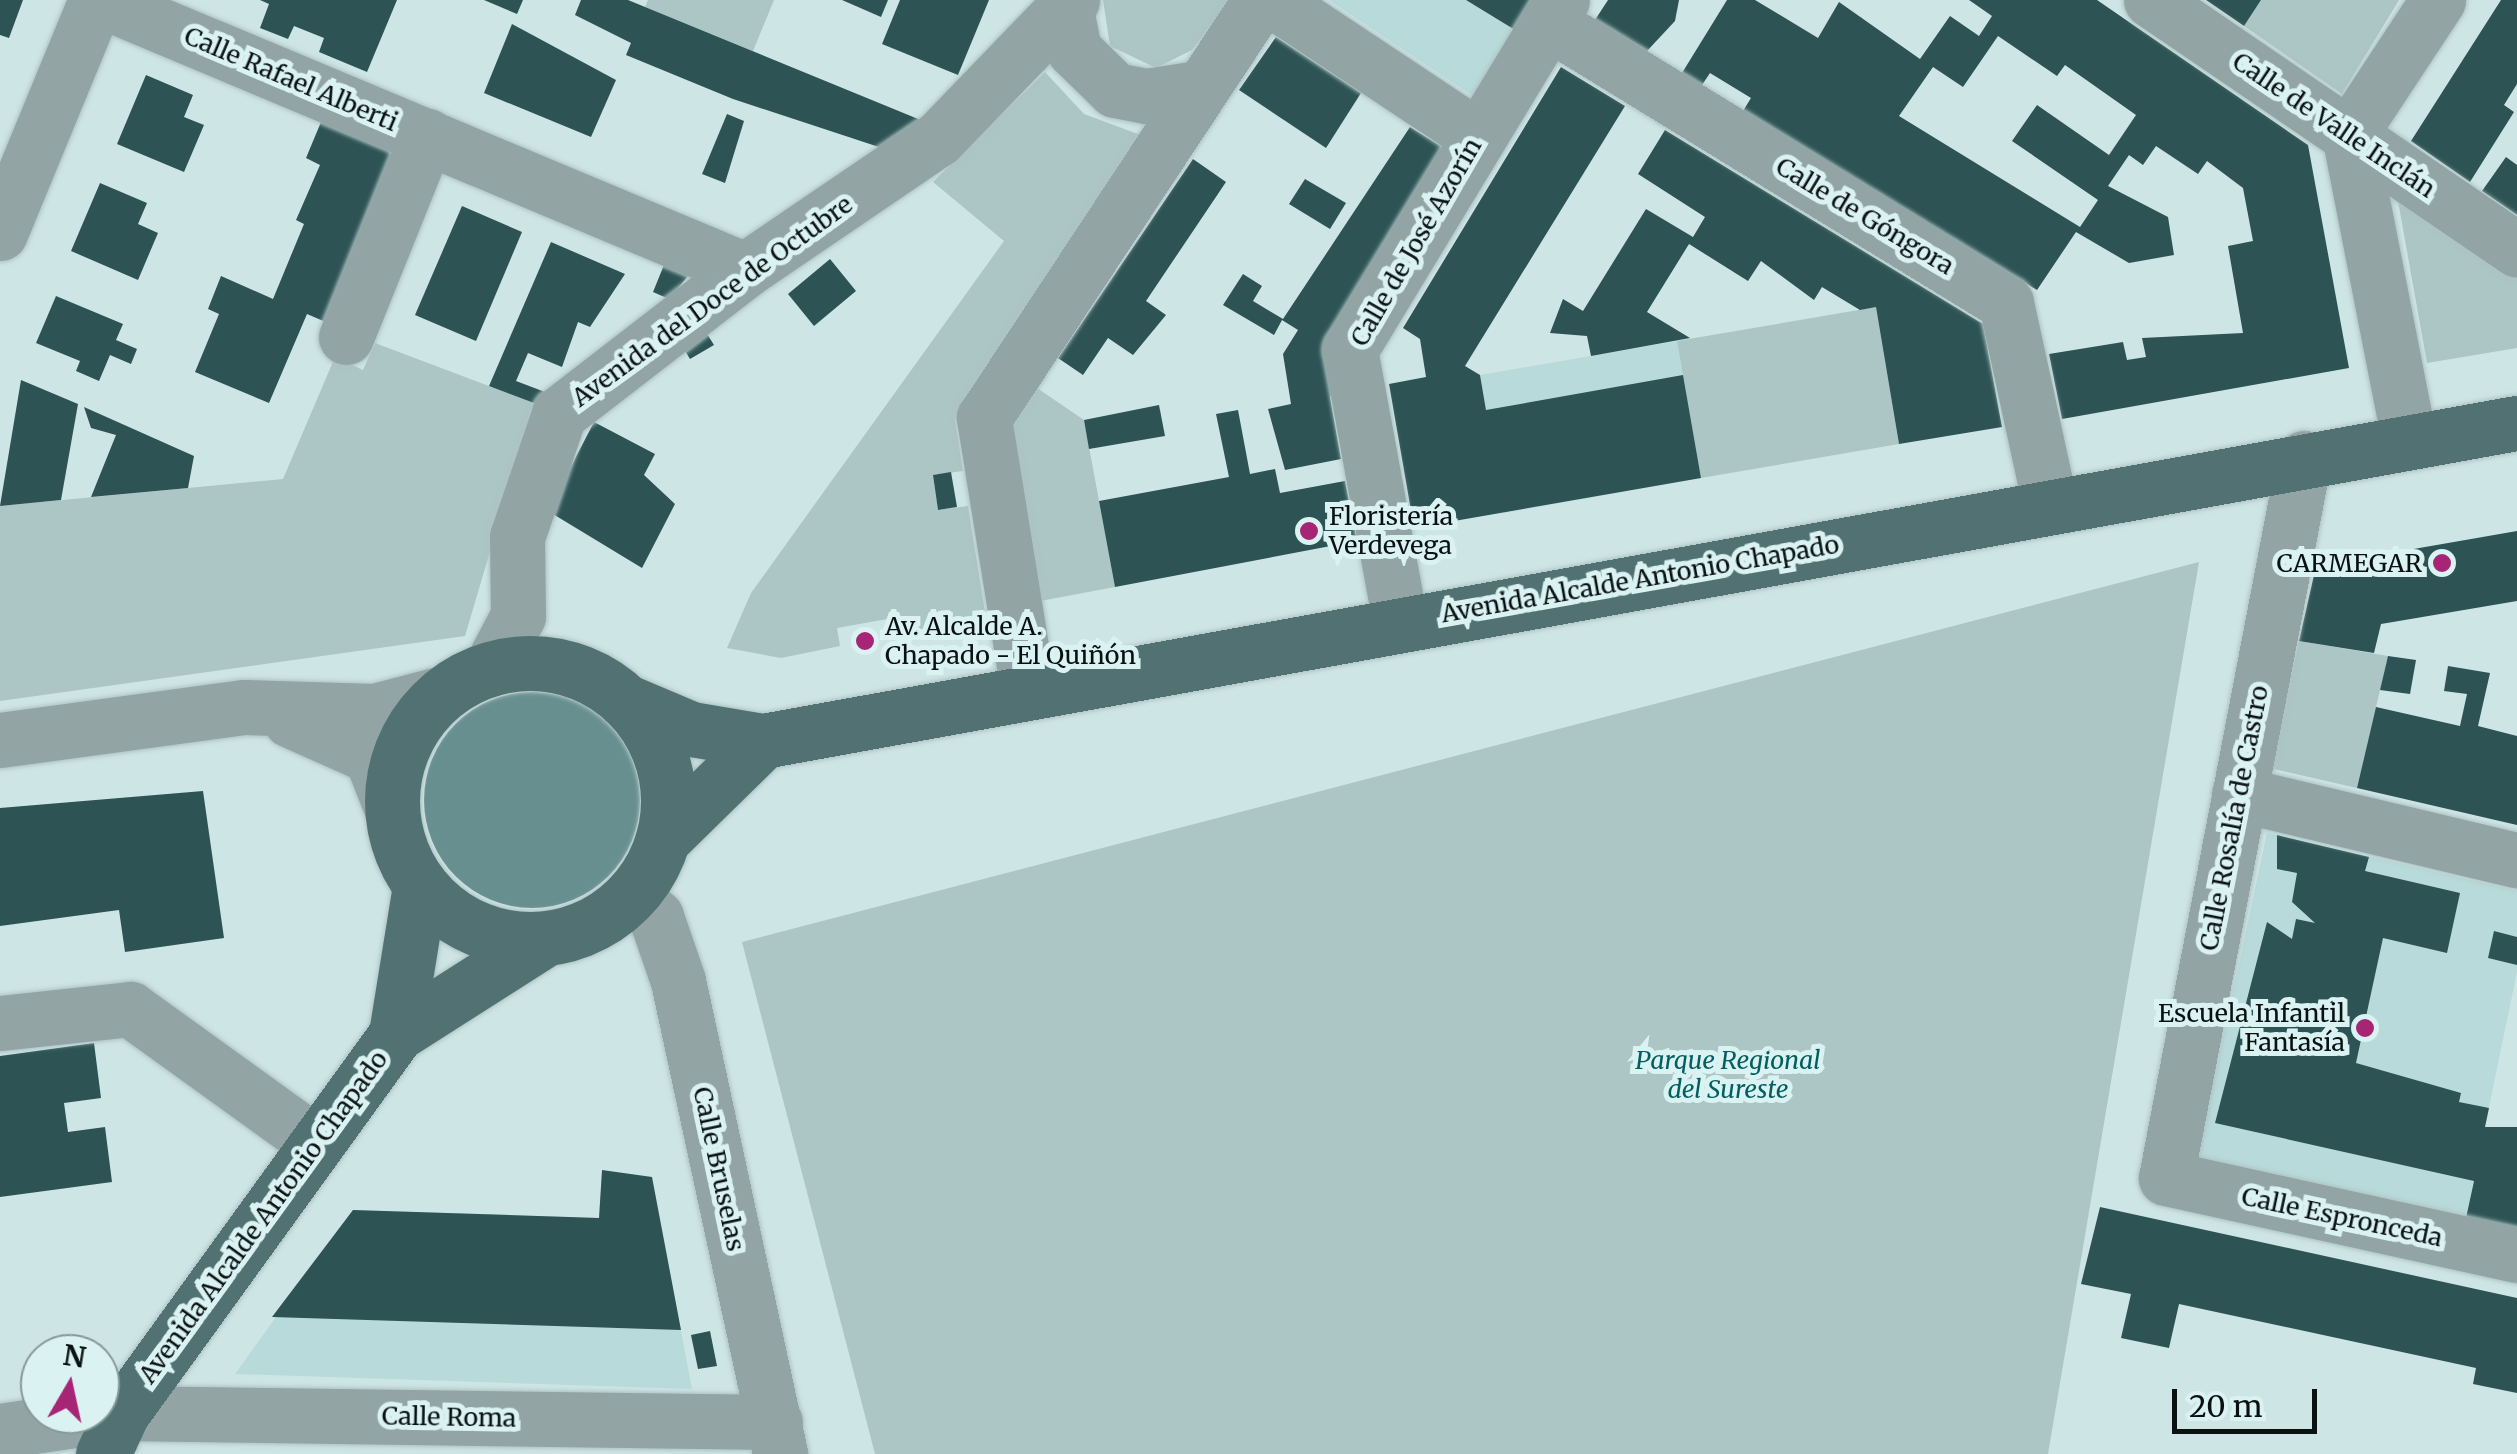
<!DOCTYPE html>
<meta charset="utf-8">
<style>
body{margin:0}
#map{position:relative;width:2517px;height:1454px;overflow:hidden;background:#cee5e5;font-family:Merriweather,serif}
div>[style]{position:absolute}
[style*='--x']{left:calc(var(--x)*1px);top:calc(var(--y)*1px);width:calc(var(--w)*1px);rotate:calc(var(--a)*1deg)}
.built>*{inset:0;background:#b9dada}
.green>*{inset:0;background:#acc5c5}
.water>*{inset:0;background:#688f90}
.round{border-radius:50%}
.building>*{inset:0;background:#2d5354}
.roads{filter:drop-shadow(0 0 2px #aec3c3) drop-shadow(0 0 2px #aec3c3)}
.minor>*{height:55px;margin:-27.5px;padding:0 27.5px;transform-origin:27.5px;border-radius:27.5px;background:#92a4a4}
.major>*{height:55px;margin:-27.5px;padding:0 27.5px;transform-origin:27.5px;border-radius:27.5px;background:#517172}
.major>.ring{margin:-27.5px;padding:0;box-sizing:content-box;background:none;border:55px solid #517172;border-radius:50%}
.dots>*{width:28px;height:28px;translate:-50% -50%;box-sizing:border-box;border:5px solid #dbf2f2;border-radius:50%}
span{translate:-50% -50%;white-space:nowrap;text-align:center;line-height:1.15;-webkit-text-stroke:10px #dbf2f2;paint-order:stroke}
.street-label{font-size:25px;color:#091111}
.poi-label{font-size:25px;color:#091111}
.left{translate:0 -50%;text-align:left}
.right{translate:-100% -50%;text-align:right}
.park-label{font-size:25px;color:#035e60;font-style:italic}
.north{position:absolute;left:20px;top:1334px;width:100px;height:100px;box-sizing:border-box;background:#dbf2f2;border:2px solid #879898;border-radius:50%;rotate:9deg;font-size:28px;font-weight:700;line-height:40px;text-align:center;color:#091111}
.north::after{content:'';display:block;margin:auto;width:35px;height:45px;background:#a62675;clip-path:polygon(50% 0,100% 100%,50% 72%,0 100%)}
.scale{position:absolute;left:2172px;top:1389px;width:145px;height:45px;box-sizing:border-box;border:5px solid #091111;border-top:0;padding-left:12px;font-size:30px;line-height:35px;white-space:nowrap;color:#091111;-webkit-text-stroke:8px #dbf2f2;paint-order:stroke}
</style>
<div id="map">
<div class="built">
<i style="clip-path:polygon(1329px 0,1466px 0,1520px 33px,1479px 100px)"></i>
<i style="clip-path:polygon(1677px 341px,1701px 478px,1504px 513px,1480px 375px)"></i>
<i style="clip-path:polygon(2267px 833px,2517px 891px,2517px 972px,2466px 1218px,2197px 1159px)"></i>
<i style="clip-path:polygon(353px 1210px,660px 1220px,692px 1389px,235px 1374px)"></i>
</div>
<div class="green">
<i style="clip-path:polygon(648px 0,774px 0,753px 51px,645px 7px)"></i>
<i style="clip-path:polygon(1103px 0,1230px 0,1192px 50px,1156px 68px,1110px 46px)"></i>
<i style="clip-path:polygon(2261px 0,2399px 0,2342px 94px,2244px 26px)"></i>
<i style="clip-path:polygon(1045px 72px,1084px 114px,1146px 137px,955px 419px,963px 471px,933px 475px,938px 510px,968px 506px,986px 618px,897px 635px,893px 618px,837px 628px,840px 646px,781px 658px,727px 648px,751px 593px,1004px 241px,933px 182px)"></i>
<i style="clip-path:polygon(2398px 201px,2517px 274px,2517px 348px,2427px 363px)"></i>
<i style="clip-path:polygon(1876px 307px,1899px 444px,1701px 478px,1677px 341px)"></i>
<i style="clip-path:polygon(375px 343px,534px 403px,465px 636px,0 701px,0 506px,283px 479px,335px 357px,363px 370px)"></i>
<i style="clip-path:polygon(1037px 388px,1084px 420px,1115px 587px,1035px 602px,1008px 431px)"></i>
<i style="clip-path:polygon(2199px 562px,2048px 1454px,875px 1454px,742px 942px)"></i>
<i style="clip-path:polygon(2299px 641px,2388px 656px,2357px 788px,2270px 768px)"></i>
</div>
<div class="water">
<i class="round" style="left:424px;top:692px;width:216px;height:216px"></i>
</div>
<div class="building">
<i style="clip-path:polygon(0 0,23px 0,9px 38px,0 35px)"></i>
<i style="clip-path:polygon(260px 0,397px 0,367px 72px,319px 52px,324px 38px,294px 26px,288px 39px,260px 28px,269px 4px)"></i>
<i style="clip-path:polygon(484px 0,523px 0,517px 14px)"></i>
<i style="clip-path:polygon(581px 0,628px 0,923px 121px,885px 149px,733px 99px,626px 55px,631px 43px,575px 15px)"></i>
<i style="clip-path:polygon(842px 0,888px 0,881px 17px)"></i>
<i style="clip-path:polygon(900px 0,989px 0,958px 75px,882px 44px)"></i>
<i style="clip-path:polygon(1466px 0,1540px 0,1520px 33px)"></i>
<i style="clip-path:polygon(1608px 0,1679px 0,1675px 21px,1647px 51px,1595px 20px)"></i>
<i style="clip-path:polygon(evenodd,1727px 0,1755px 0,1818px 38px,1839px 2px,1920px 59px,1950px 16px,1979px 36px,1992px 16px,1969px 0,2097px 0,2308px 145px,2349px 368px,2062px 419px,2049px 354px,2123px 342px,2127px 360px,2146px 357px,2142px 338px,2243px 333px,2228px 246px,2253px 241px,2243px 188px,2207px 161px,2198px 174px,2156px 146px,2143px 165px,2129px 155px,2108px 186px,2168px 217px,2174px 255px,2129px 263px,2076px 232px,2037px 290px,1743px 111px,1751px 98px,1710px 73px,1702px 85px,1682px 73px,1727px 0,1998px 36px,2057px 76px,2065px 65px,2136px 115px,2109px 155px,2037px 105px,2012px 141px,2098px 200px,2080px 227px,1899px 116px,1933px 67px,1963px 87px,1998px 36px)"></i>
<i style="clip-path:polygon(2206px 0,2261px 0,2244px 26px)"></i>
<i style="clip-path:polygon(2501px 0,2517px 0,2517px 84px,2504px 105px,2514px 112px,2470px 182px,2411px 141px)"></i>
<i style="clip-path:polygon(512px 24px,616px 80px,591px 137px,484px 93px)"></i>
<i style="clip-path:polygon(1276px 37px,1361px 93px,1326px 148px,1239px 90px)"></i>
<i style="clip-path:polygon(1561px 67px,1625px 106px,1465px 366px,1480px 375px,1486px 410px,1683px 375px,1701px 478px,1414px 528px,1389px 384px,1426px 377px,1420px 339px,1403px 328px)"></i>
<i style="clip-path:polygon(146px 75px,193px 95px,184px 117px,204px 125px,184px 172px,117px 144px)"></i>
<i style="clip-path:polygon(727px 114px,744px 121px,725px 183px,702px 174px)"></i>
<i style="clip-path:polygon(321px 122px,399px 154px,328px 323px,307px 314px,269px 403px,195px 372px,219px 314px,208px 309px,221px 276px,273px 299px,304px 224px,296px 220px,320px 165px,306px 158px)"></i>
<i style="clip-path:polygon(1410px 127px,1447px 150px,1330px 397px,1341px 459px,1285px 470px,1268px 409px,1291px 404px,1283px 354px,1298px 330px,1282px 320px,1274px 335px,1223px 305px,1243px 274px,1262px 286px,1253px 301px,1283px 319px)"></i>
<i style="clip-path:polygon(1665px 130px,1983px 324px,2002px 427px,1899px 444px,1876px 307px,1860px 310px,1822px 287px,1814px 300px,1761px 261px,1748px 281px,1689px 244px,1647px 312px,1690px 338px,1591px 356px,1587px 336px,1550px 333px,1563px 299px,1583px 311px,1646px 209px,1693px 237px,1705px 217px,1638px 174px)"></i>
<i style="clip-path:polygon(2506px 157px,2517px 165px,2517px 215px,2482px 191px)"></i>
<i style="clip-path:polygon(1193px 159px,1226px 182px,1146px 301px,1166px 315px,1133px 355px,1108px 338px,1083px 375px,1058px 358px)"></i>
<i style="clip-path:polygon(1305px 179px,1346px 203px,1330px 229px,1289px 204px)"></i>
<i style="clip-path:polygon(100px 183px,147px 203px,138px 224px,158px 233px,138px 280px,71px 251px)"></i>
<i style="clip-path:polygon(462px 206px,522px 232px,476px 341px,415px 315px)"></i>
<i style="clip-path:polygon(551px 242px,625px 274px,590px 327px,578px 322px,562px 367px,528px 353px,516px 381px,545px 392px,534px 403px,489px 386px)"></i>
<i style="clip-path:polygon(830px 259px,856px 291px,814px 326px,788px 294px)"></i>
<i style="clip-path:polygon(666px 260px,693px 270px,669px 299px,653px 292px)"></i>
<i style="clip-path:polygon(56px 296px,123px 324px,116px 340px,137px 349px,131px 364px,110px 355px,99px 381px,76px 371px,80px 361px,36px 343px)"></i>
<i style="clip-path:polygon(704px 329px,714px 345px,690px 359px,681px 344px)"></i>
<i style="clip-path:polygon(21px 380px,78px 404px,61px 500px,0 506px)"></i>
<i style="clip-path:polygon(1159px 405px,1165px 436px,1089px 449px,1084px 420px)"></i>
<i style="clip-path:polygon(84px 407px,194px 456px,188px 488px,91px 497px,116px 435px,91px 428px)"></i>
<i style="clip-path:polygon(1238px 410px,1250px 474px,1275px 469px,1280px 493px,1345px 481px,1357px 541px,1115px 587px,1099px 501px,1229px 477px,1216px 414px)"></i>
<i style="clip-path:polygon(594px 422px,655px 454px,644px 475px,675px 504px,642px 568px,548px 511px)"></i>
<i style="clip-path:polygon(951px 472px,957px 507px,938px 510px,933px 475px)"></i>
<i style="clip-path:polygon(2517px 531px,2517px 601px,2381px 624px,2374px 653px,2299px 641px,2316px 566px)"></i>
<i style="clip-path:polygon(2388px 656px,2416px 660px,2410px 694px,2380px 690px)"></i>
<i style="clip-path:polygon(2448px 666px,2490px 673px,2478px 726px,2517px 736px,2517px 825px,2357px 788px,2376px 707px,2460px 726px,2467px 694px,2444px 691px)"></i>
<i style="clip-path:polygon(203px 791px,224px 938px,125px 952px,119px 910px,0 926px,0 808px)"></i>
<i style="clip-path:polygon(2277px 835px,2369px 857px,2365px 871px,2460px 893px,2447px 953px,2383px 938px,2356px 1063px,2461px 1093px,2459px 1102px,2489px 1108px,2485px 1127px,2517px 1127px,2517px 1229px,2466px 1218px,2474px 1181px,2215px 1123px,2267px 922px,2292px 939px,2296px 919px,2315px 923px,2292px 902px,2297px 873px,2277px 869px)"></i>
<i style="clip-path:polygon(2494px 931px,2517px 937px,2517px 965px,2488px 958px)"></i>
<i style="clip-path:polygon(94px 1043px,101px 1098px,64px 1103px,68px 1132px,105px 1127px,112px 1182px,0 1197px,0 1056px)"></i>
<i style="clip-path:polygon(602px 1170px,652px 1177px,681px 1330px,272px 1317px,353px 1210px,599px 1218px)"></i>
<i style="clip-path:polygon(2100px 1207px,2517px 1298px,2517px 1393px,2473px 1384px,2476px 1368px,2179px 1304px,2169px 1348px,2121px 1338px,2131px 1294px,2081px 1284px)"></i>
<i style="clip-path:polygon(710px 1331px,717px 1366px,698px 1369px,691px 1335px)"></i>
</div>
<div class="roads">
<div class="minor">
<i style="--x:100;--y:0;--w:699;--a:22.71"></i>
<i style="--x:1272;--y:0;--w:246;--a:33.6"></i>
<i style="--x:2151;--y:0;--w:443;--a:34.3"></i>
<i style="--x:1066;--y:10;--w:41;--a:78.7"></i>
<i style="--x:1074;--y:50;--w:57;--a:44.3"></i>
<i style="--x:1115;--y:90;--w:33;--a:11"></i>
<i style="--x:1147;--y:96;--w:52;--a:-8.9"></i>
<i style="--x:1549;--y:23;--w:536;--a:31.5"></i>
<i style="--x:2006;--y:303;--w:206;--a:77.7"></i>
<i style="--x:0;--y:233;--w:252;--a:-67.6"></i>
<i style="--x:346;--y:337;--w:217;--a:-68.1"></i>
<i style="--x:2409;--y:440;--w:311;--a:-101.1"></i>
<i style="--x:2349;--y:135;--w:162;--a:-56.6"></i>
<i style="--x:2304;--y:458;--w:733;--a:100.85"></i>
<i style="--x:2166;--y:1178;--w:359;--a:12.4"></i>
<i style="--x:1400;--y:622;--w:277;--a:-100.4"></i>
<i style="--x:1350;--y:350;--w:409;--a:-58.8"></i>
<i style="--x:490;--y:669;--w:60;--a:-62.2"></i>
<i style="--x:518;--y:616;--w:79;--a:-90.7"></i>
<i style="--x:517;--y:537;--w:130;--a:-71.1"></i>
<i style="--x:559;--y:414;--w:235;--a:-37.7"></i>
<i style="--x:745;--y:270;--w:233;--a:-34.2"></i>
<i style="--x:938;--y:139;--w:193;--a:-46"></i>
<i style="--x:1028;--y:690;--w:276;--a:-99.2"></i>
<i style="--x:984;--y:418;--w:501;--a:-56.56"></i>
<i style="--x:290;--y:720;--w:89;--a:24"></i>
<i style="--x:371;--y:756;--w:55;--a:68.6"></i>
<i style="--x:0;--y:740;--w:246;--a:-7.7"></i>
<i style="--x:244;--y:707;--w:130;--a:1.8"></i>
<i style="--x:374;--y:711;--w:71;--a:-14.6"></i>
<i style="--x:2239;--y:794;--w:286;--a:13.4"></i>
<i style="--x:632;--y:896;--w:32;--a:41"></i>
<i style="--x:656;--y:917;--w:68;--a:71"></i>
<i style="--x:678;--y:981;--w:484;--a:77.8"></i>
<i style="--x:0;--y:1023;--w:131;--a:-6.1"></i>
<i style="--x:130;--y:1009;--w:226;--a:35.8"></i>
<i style="--x:0;--y:1431;--w:123;--a:-8.4"></i>
<i style="--x:122;--y:1413;--w:653;--a:0.79"></i>
</div>
<div class="major">
<i class="ring" style="left:392px;top:663px;width:221px;height:221px"></i>
<i style="--x:625;--y:701;--w:72;--a:23"></i>
<i style="--x:691;--y:729;--w:73;--a:9.5"></i>
<i style="--x:763;--y:741;--w:1783;--a:-10.28"></i>
<i style="--x:663;--y:839;--w:140;--a:-44.4"></i>
<i style="--x:396;--y:1034;--w:150;--a:-80.8"></i>
<i style="--x:103;--y:1454;--w:45;--a:-65.1"></i>
<i style="--x:122;--y:1413;--w:468;--a:-54.1"></i>
<i style="--x:396;--y:1034;--w:177;--a:-32.5"></i>
</div>
</div>
<div class="dots">
<i style="left:1309px;top:531px;background:#a62675"></i>
<i style="left:2442px;top:563px;background:#a62675"></i>
<i style="left:865px;top:641px;background:#a62675"></i>
<i style="left:2365px;top:1028px;background:#a62675"></i>
</div>
<div class="street-label">
<span style="left:291px;top:79px;rotate:23deg">Calle Rafael Alberti</span>
<span style="left:2334px;top:125px;rotate:34deg">Calle de Valle Inclán</span>
<span style="left:1865px;top:216px;rotate:31deg">Calle de Góngora</span>
<span style="left:1416px;top:242px;rotate:-60deg">Calle de José Azorín</span>
<span style="left:712px;top:301px;rotate:-36deg">Avenida del Doce de Octubre</span>
<span style="left:1640px;top:579px;rotate:-10deg">Avenida Alcalde Antonio Chapado</span>
<span style="left:2234px;top:818px;rotate:-79deg">Calle Rosalía de Castro</span>
<span style="left:719px;top:1169px;rotate:78deg">Calle Bruselas</span>
<span style="left:263px;top:1217px;rotate:-54deg">Avenida Alcalde Antonio Chapado</span>
<span style="left:2342px;top:1217px;rotate:12deg">Calle Espronceda</span>
<span style="left:449px;top:1417px;rotate:1deg">Calle Roma</span>
</div>
<div class="poi-label">
<span class="left" style="left:1329px;top:531px">Floristería<br>Verdevega</span>
<span class="right" style="left:2422px;top:563px">CARMEGAR</span>
<span class="left" style="left:885px;top:641px">Av. Alcalde A.<br>Chapado - El Quiñón</span>
<span class="right" style="left:2345px;top:1028px">Escuela Infantil<br>Fantasía</span>
</div>
<div class="park-label">
<span style="left:1728px;top:1075px">Parque Regional<br>del Sureste</span>
</div>
<div class="north">N</div>
<div class="scale">20 m</div>
</div>
